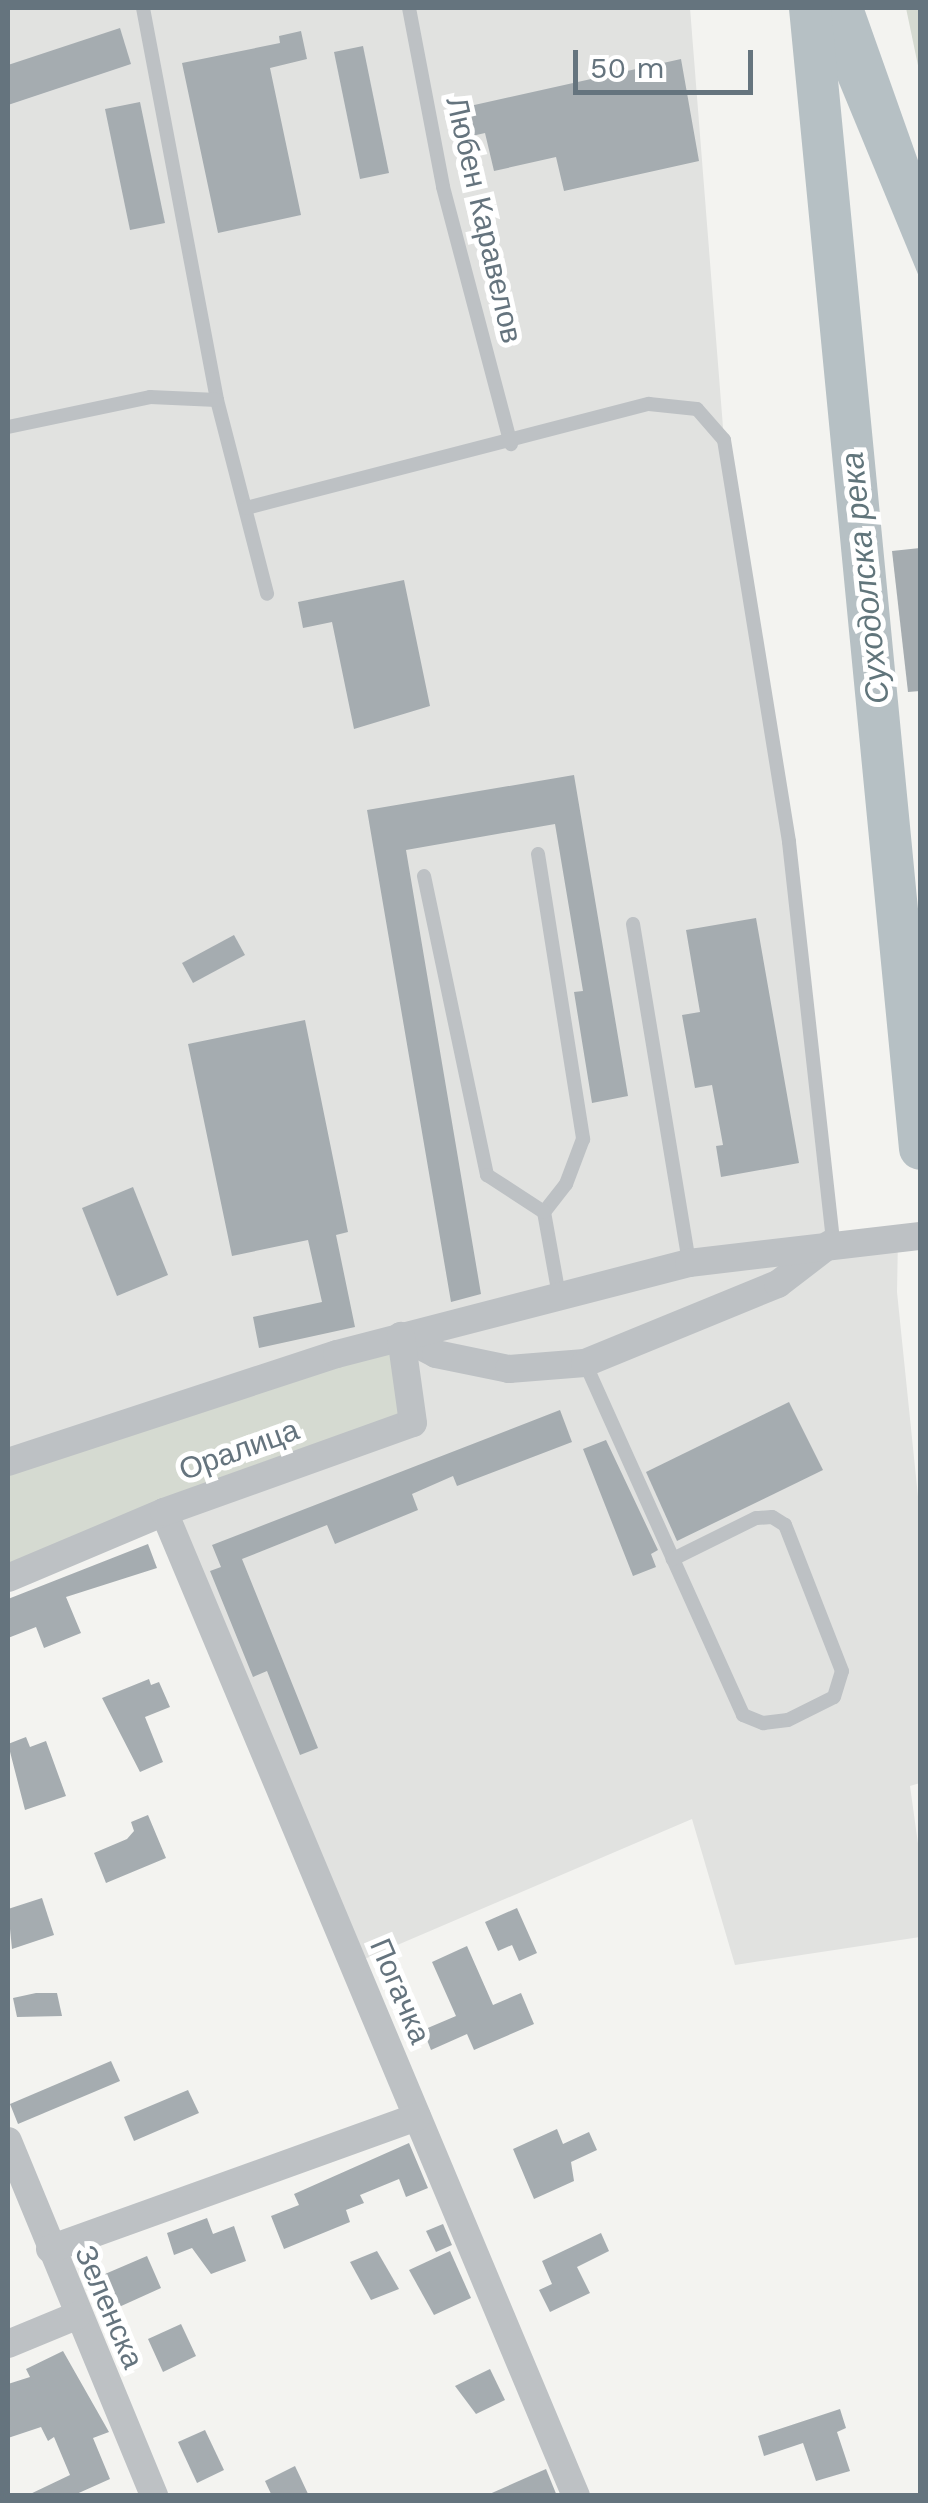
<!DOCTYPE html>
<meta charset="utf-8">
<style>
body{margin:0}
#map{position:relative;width:928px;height:2503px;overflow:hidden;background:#f3f3f0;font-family:"Work Sans",sans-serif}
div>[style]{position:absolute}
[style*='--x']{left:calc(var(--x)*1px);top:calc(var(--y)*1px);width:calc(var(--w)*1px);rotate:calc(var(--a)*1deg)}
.built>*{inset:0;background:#e1e2e0}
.green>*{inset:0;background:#d5dad1}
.water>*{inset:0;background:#b6c0c4}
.river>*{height:42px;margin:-21px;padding:0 21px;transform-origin:21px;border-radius:21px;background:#b6c0c4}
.building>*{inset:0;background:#a5acb0}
.service>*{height:14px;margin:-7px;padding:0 7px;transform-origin:7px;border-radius:7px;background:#bdc1c4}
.minor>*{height:28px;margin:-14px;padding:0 14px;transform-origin:14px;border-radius:14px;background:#bdc1c4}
span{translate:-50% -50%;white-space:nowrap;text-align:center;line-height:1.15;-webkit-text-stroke:10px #fff;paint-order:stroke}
.street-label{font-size:30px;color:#65747e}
.water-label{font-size:32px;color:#61757b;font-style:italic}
.frame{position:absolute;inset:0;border:10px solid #65747e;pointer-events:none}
.scale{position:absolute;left:573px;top:50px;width:180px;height:45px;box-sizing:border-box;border:5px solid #65747e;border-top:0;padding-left:12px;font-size:30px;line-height:35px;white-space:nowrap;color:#65747e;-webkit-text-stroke:8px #fff;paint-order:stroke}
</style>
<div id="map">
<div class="built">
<i style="clip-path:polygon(8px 8px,690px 8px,724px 440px,789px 842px,833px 1241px,898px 1238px,897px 1292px,920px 1516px,920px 1783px,910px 1786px,920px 1858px,920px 1937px,735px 1965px,692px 1819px,353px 1964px,164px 1512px,8px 1462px)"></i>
</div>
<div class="green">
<i style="clip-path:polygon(906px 8px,920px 8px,920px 75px)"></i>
<i style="clip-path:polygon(401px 1336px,413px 1423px,8px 1578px,8px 1462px)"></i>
</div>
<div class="water">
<i style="clip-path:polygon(808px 8px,864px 8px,920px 166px,920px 279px)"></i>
</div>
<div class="river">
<i style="--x:810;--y:8;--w:1146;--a:84.49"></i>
</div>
<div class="building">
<i style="clip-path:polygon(120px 28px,131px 64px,8px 105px,8px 65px)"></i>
<i style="clip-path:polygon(301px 31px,307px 59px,270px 68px,301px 215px,218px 233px,182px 63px,280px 43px,279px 36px)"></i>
<i style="clip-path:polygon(363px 46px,389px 173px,360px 179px,334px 52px)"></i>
<i style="clip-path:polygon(681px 59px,699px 161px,564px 191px,556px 157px,494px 171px,485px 133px,459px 139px,452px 110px)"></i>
<i style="clip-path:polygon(140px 102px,165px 223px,130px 230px,105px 109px)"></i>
<i style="clip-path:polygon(920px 548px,920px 691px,908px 692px,892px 551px)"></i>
<i style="clip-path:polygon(404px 580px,430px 706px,354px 729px,332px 622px,303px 628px,298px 602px)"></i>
<i style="clip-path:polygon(574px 775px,628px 1096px,592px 1103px,574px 992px,583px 991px,555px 824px,406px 850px,481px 1294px,451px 1302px,367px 810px)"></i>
<i style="clip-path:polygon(756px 918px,799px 1163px,721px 1177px,716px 1146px,723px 1145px,712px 1085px,695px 1088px,682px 1015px,700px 1012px,686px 930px)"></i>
<i style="clip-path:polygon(234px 935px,245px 955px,193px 983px,182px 963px)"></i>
<i style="clip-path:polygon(305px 1020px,348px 1232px,336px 1235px,355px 1327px,259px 1348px,253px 1317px,322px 1302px,308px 1240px,232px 1256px,188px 1044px)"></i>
<i style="clip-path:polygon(133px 1187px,168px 1275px,117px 1296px,82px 1208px)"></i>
<i style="clip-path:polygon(789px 1402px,823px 1470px,677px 1541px,646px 1472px)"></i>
<i style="clip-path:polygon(560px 1410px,572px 1442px,457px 1486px,453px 1476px,412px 1494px,418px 1510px,335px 1544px,327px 1525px,242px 1559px,318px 1748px,300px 1755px,267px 1671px,253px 1677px,210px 1571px,221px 1567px,212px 1545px)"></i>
<i style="clip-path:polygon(606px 1440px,658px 1550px,651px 1554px,656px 1567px,633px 1576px,583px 1449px)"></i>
<i style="clip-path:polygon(148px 1544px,157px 1568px,66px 1597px,81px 1633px,44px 1648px,36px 1627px,8px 1638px,8px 1599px)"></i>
<i style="clip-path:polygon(149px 1679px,151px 1685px,159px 1682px,170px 1707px,145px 1717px,163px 1762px,140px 1772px,102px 1698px)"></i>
<i style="clip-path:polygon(26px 1737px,30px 1747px,46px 1741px,66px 1796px,25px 1810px,8px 1744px)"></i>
<i style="clip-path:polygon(148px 1815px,166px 1858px,106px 1883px,94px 1853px,127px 1839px,134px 1831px,131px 1822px)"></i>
<i style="clip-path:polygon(42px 1898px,54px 1935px,12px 1949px,8px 1909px)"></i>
<i style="clip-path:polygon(517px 1908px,537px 1953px,519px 1961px,512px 1945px,498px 1951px,485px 1922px)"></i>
<i style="clip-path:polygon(467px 1946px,493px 2005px,521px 1993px,534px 2024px,474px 2050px,467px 2034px,431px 2050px,423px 2030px,456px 2016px,432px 1962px)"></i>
<i style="clip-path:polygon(36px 1993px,57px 1993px,62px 2016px,17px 2017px,13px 1998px)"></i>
<i style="clip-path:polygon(111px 2061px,120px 2081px,18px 2124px,10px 2104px)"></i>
<i style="clip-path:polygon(188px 2090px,199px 2113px,134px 2141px,124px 2117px)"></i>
<i style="clip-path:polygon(557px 2129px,563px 2144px,589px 2132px,597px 2150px,571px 2162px,574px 2181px,534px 2199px,513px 2149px)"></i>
<i style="clip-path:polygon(409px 2143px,428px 2188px,406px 2197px,399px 2179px,360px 2195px,364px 2203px,346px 2210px,350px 2222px,284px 2249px,271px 2216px,299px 2205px,294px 2194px)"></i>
<i style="clip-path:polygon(207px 2218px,213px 2234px,234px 2226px,246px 2261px,211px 2274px,192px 2248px,174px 2255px,167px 2233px)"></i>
<i style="clip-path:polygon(443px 2224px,452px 2245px,436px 2252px,426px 2231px)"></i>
<i style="clip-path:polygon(601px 2233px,609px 2251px,577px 2267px,590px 2293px,550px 2312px,539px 2290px,552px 2284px,542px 2261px)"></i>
<i style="clip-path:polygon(377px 2251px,399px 2289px,371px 2300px,350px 2262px)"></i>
<i style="clip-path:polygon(450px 2251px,471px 2298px,434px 2315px,409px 2270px)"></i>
<i style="clip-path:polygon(147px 2256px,161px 2288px,119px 2307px,105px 2274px)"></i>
<i style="clip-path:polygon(181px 2324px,196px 2356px,163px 2372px,148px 2339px)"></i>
<i style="clip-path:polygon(63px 2351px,109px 2432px,93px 2438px,110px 2479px,72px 2496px,26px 2496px,70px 2475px,54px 2437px,48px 2441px,41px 2427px,8px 2438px,8px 2384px,30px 2377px,26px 2369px)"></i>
<i style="clip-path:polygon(490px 2369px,505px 2400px,476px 2414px,455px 2386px)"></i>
<i style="clip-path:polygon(840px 2409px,846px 2428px,837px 2432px,850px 2471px,816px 2481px,803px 2443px,764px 2456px,758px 2436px)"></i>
<i style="clip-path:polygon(205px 2430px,224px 2470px,197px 2483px,178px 2442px)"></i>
<i style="clip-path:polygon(295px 2466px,309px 2496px,272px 2496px,265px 2481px)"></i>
<i style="clip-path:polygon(546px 2469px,557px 2496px,485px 2496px)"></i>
</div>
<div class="service">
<i style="--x:143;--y:8;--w:399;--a:79.3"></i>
<i style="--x:217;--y:400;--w:200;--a:75.5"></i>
<i style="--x:409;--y:8;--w:182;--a:79.2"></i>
<i style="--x:443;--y:187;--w:266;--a:75.2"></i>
<i style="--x:8;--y:427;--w:145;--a:-11.9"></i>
<i style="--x:150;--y:397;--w:67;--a:2.6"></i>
<i style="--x:246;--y:508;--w:416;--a:-14.5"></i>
<i style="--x:649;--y:404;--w:48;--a:5.9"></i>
<i style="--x:697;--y:409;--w:41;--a:48.9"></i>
<i style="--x:724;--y:440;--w:407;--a:80.8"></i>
<i style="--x:789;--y:842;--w:402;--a:83.7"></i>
<i style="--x:538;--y:854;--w:289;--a:81"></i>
<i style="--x:583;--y:1139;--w:48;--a:110.7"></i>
<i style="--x:566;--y:1184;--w:36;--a:128"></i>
<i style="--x:544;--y:1212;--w:84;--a:79.8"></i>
<i style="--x:424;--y:876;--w:306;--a:78.1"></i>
<i style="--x:487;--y:1175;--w:68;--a:33"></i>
<i style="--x:633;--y:924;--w:344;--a:80.6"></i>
<i style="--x:585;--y:1363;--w:215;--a:65.8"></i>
<i style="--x:673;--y:1559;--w:171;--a:65.8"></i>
<i style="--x:743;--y:1715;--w:22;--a:22"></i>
<i style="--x:763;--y:1723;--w:25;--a:-7"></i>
<i style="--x:788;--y:1720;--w:51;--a:-26.6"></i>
<i style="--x:834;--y:1697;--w:27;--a:-73"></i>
<i style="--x:842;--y:1671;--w:157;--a:-111.3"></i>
<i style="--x:785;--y:1525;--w:15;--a:-148"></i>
<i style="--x:772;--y:1517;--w:16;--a:176"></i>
<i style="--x:756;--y:1518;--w:93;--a:153.7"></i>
</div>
<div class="minor">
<i style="--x:401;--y:1336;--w:39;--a:27"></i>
<i style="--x:436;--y:1354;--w:75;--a:11.6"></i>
<i style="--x:509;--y:1369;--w:76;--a:-4.5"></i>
<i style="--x:585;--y:1363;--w:209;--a:-22.3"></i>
<i style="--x:778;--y:1284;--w:66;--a:-37.6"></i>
<i style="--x:8;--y:1462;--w:346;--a:-18.2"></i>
<i style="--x:337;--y:1354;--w:364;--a:-14.5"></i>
<i style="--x:689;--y:1263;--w:233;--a:-6.7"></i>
<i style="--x:164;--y:1512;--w:1067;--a:67.28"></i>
<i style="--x:8;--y:1578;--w:169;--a:-22.9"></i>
<i style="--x:164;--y:1512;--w:264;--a:-19.7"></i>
<i style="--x:413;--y:1423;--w:88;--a:-97.9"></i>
<i style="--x:8;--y:2141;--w:384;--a:67.6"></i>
<i style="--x:50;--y:2249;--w:390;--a:-19.8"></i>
<i style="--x:8;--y:2344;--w:74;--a:-22.4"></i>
</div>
<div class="street-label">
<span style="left:484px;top:220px;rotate:77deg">Любен Каравелов</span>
<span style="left:239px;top:1450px;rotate:-20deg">Оралица</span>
<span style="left:400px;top:1991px;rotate:67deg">Погачка</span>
<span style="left:109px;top:2307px;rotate:67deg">Зеленска</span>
</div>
<div class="water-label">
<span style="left:865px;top:578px;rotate:-96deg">Суходолска река</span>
</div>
<div class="frame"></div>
<div class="scale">50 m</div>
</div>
